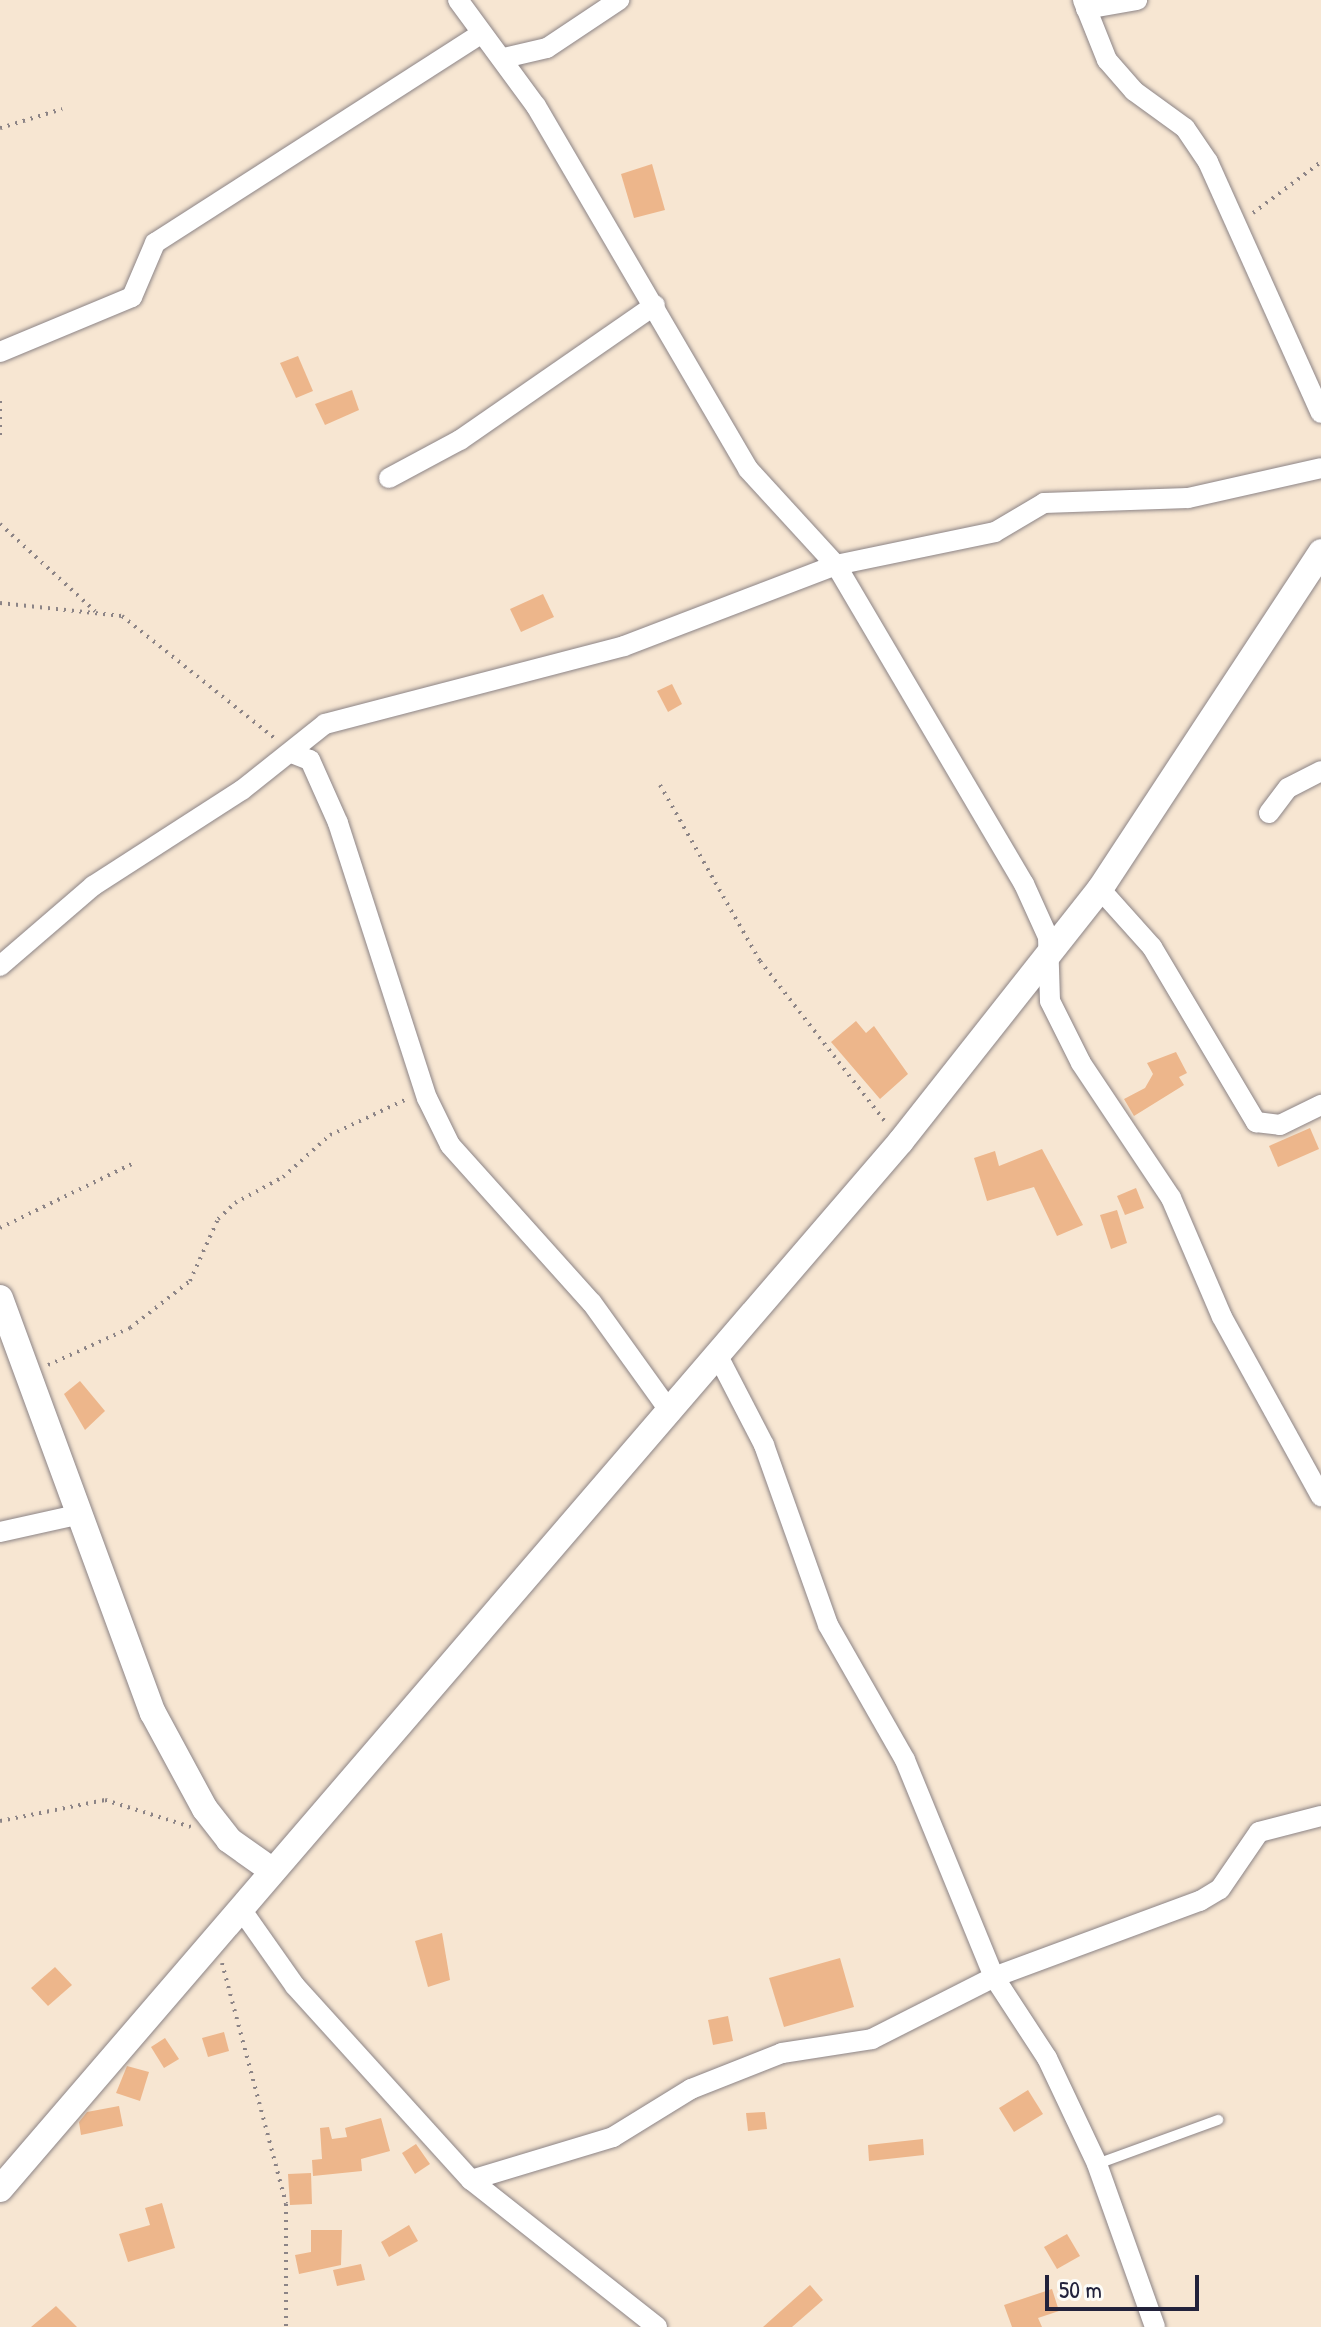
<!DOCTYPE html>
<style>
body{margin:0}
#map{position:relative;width:1321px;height:2327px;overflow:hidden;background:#f7e6d2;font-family:"Patrick Hand",sans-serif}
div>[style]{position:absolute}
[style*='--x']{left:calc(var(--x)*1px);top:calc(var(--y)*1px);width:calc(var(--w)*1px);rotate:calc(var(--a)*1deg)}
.building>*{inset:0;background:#edb68b}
.path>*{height:4px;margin-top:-2px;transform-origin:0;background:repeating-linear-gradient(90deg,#8c8486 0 2px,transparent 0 8px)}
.roads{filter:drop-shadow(0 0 2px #8c8486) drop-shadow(0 0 2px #8c8486)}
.service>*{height:10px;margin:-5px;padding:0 5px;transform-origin:5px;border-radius:5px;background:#fff}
.minor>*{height:20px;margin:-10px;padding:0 10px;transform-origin:10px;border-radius:10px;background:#fff}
.tertiary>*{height:26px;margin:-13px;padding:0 13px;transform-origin:13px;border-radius:13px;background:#fff}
span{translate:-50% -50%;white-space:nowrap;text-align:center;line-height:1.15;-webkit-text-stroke:6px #fdfcf7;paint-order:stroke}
.scale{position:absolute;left:1045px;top:2275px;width:154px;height:36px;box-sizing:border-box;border:4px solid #22223b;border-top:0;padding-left:10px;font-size:24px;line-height:28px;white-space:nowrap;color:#22223b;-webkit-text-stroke:6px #fdfcf7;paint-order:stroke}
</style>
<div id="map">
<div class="building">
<i style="clip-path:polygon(652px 164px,665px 210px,634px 218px,621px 174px)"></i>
<i style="clip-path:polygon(298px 356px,313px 391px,296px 398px,280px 363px)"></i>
<i style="clip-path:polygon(352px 390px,359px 410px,325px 425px,315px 404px)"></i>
<i style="clip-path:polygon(543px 594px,554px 617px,521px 632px,510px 609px)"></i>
<i style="clip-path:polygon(672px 684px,682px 704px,668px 712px,657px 691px)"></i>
<i style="clip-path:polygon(856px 1021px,866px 1033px,874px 1026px,908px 1074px,880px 1099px,831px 1042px)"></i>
<i style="clip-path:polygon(1176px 1052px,1187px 1073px,1179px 1077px,1184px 1085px,1134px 1116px,1124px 1099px,1145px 1088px,1153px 1074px,1147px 1063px)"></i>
<i style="clip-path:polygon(1310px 1128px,1319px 1149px,1278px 1167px,1269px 1146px)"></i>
<i style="clip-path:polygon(1042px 1149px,1083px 1225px,1057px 1236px,1034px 1187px,987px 1201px,974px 1158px,995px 1151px,999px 1166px)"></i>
<i style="clip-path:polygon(1136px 1188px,1144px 1208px,1125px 1215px,1117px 1196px)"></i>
<i style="clip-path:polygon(1117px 1210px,1127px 1243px,1111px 1249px,1100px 1215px)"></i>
<i style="clip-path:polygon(80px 1381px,105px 1411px,85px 1430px,64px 1394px)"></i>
<i style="clip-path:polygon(442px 1933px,450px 1980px,428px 1987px,415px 1941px)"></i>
<i style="clip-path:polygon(840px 1958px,854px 2007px,784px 2027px,769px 1978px)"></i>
<i style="clip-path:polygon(55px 1967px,72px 1985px,48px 2006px,31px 1988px)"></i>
<i style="clip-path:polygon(728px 2016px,733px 2041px,713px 2045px,708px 2020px)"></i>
<i style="clip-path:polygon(224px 2032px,229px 2051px,208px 2057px,202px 2038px)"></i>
<i style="clip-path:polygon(165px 2038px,179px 2059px,164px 2068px,151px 2047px)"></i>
<i style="clip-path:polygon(127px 2066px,149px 2072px,140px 2101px,116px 2093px)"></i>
<i style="clip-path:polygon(1028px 2090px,1043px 2114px,1014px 2132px,999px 2108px)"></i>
<i style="clip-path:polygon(119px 2106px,123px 2126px,81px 2135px,79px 2122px,87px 2112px)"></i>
<i style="clip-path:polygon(765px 2112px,767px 2129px,748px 2131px,746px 2113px)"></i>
<i style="clip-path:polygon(381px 2118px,390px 2151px,361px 2159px,362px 2171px,313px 2176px,312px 2160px,322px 2159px,320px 2128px,329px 2127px,332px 2139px,347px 2137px,345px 2128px)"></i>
<i style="clip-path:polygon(923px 2139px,924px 2155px,869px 2161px,868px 2145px)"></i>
<i style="clip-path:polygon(416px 2144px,430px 2164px,415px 2174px,402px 2153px)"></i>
<i style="clip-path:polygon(311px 2173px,312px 2204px,290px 2205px,288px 2174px)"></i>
<i style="clip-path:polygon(162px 2203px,175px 2248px,128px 2262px,119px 2234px,150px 2225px,145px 2208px)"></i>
<i style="clip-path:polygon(409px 2225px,418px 2241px,389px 2257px,381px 2242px)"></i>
<i style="clip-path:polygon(311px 2230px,342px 2230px,341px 2265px,299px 2274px,295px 2255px,311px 2252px)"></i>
<i style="clip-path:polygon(1067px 2234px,1080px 2256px,1057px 2269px,1044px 2247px)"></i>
<i style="clip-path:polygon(361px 2264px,365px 2280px,337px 2286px,333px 2270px)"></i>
<i style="clip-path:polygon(810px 2285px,823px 2300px,792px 2327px,763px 2327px)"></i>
<i style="clip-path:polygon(1052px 2289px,1059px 2311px,1038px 2318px,1042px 2327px,1012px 2327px,1004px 2305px)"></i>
<i style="clip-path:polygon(56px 2306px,77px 2327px,31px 2327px)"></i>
</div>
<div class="path">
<i style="--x:0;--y:128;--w:65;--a:-17"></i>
<i style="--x:1253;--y:213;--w:85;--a:-36.9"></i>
<i style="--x:0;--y:401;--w:35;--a:90"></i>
<i style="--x:0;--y:524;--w:129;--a:42.5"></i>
<i style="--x:0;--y:603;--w:123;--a:6.1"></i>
<i style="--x:122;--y:616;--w:198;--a:38.7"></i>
<i style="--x:660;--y:785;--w:202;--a:60.4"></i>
<i style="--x:760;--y:961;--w:207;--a:52.1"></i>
<i style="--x:0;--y:1228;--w:149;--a:-25.9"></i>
<i style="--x:48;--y:1365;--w:90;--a:-24.3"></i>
<i style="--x:130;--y:1328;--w:76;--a:-38.1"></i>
<i style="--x:190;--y:1281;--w:68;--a:-65.7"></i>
<i style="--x:218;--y:1219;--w:23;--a:-43"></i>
<i style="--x:235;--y:1203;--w:55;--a:-28.4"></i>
<i style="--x:283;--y:1177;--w:63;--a:-41.8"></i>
<i style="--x:330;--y:1135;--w:87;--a:-25.1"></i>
<i style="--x:0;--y:1821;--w:107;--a:-11.3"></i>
<i style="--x:105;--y:1800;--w:90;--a:17.4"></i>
<i style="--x:222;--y:1963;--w:249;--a:75.1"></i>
<i style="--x:286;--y:2204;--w:123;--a:90"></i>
</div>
<div class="roads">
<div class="service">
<i style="--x:1097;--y:2164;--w:129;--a:-20"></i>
</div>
<div class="minor">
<i style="--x:458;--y:0;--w:132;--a:53.7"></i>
<i style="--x:536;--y:106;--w:420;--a:59.7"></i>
<i style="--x:748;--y:469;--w:130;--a:47.5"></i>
<i style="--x:836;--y:565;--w:370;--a:59.5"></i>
<i style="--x:1024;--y:884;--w:58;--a:65.6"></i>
<i style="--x:1048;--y:937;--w:64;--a:88.2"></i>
<i style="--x:1050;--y:1001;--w:69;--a:63.4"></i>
<i style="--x:1081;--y:1063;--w:162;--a:56.3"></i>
<i style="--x:1171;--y:1198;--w:129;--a:66.8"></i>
<i style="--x:1222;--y:1317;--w:205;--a:61.1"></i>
<i style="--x:1083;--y:0;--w:65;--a:68.2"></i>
<i style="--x:1107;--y:60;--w:41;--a:48.9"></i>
<i style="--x:1134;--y:91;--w:63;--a:36"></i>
<i style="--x:1185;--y:128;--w:41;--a:55.9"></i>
<i style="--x:1208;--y:162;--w:275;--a:65.8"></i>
<i style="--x:1086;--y:9;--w:52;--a:-10"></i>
<i style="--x:504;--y:58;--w:44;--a:-13.1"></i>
<i style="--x:547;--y:48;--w:87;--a:-33.7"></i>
<i style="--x:0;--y:352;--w:143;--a:-22.6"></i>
<i style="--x:132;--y:297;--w:59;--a:-66.9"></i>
<i style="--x:155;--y:243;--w:385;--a:-32.7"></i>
<i style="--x:389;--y:478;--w:81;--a:-28.2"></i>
<i style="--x:460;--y:440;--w:237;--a:-34.7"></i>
<i style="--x:294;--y:754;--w:17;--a:21"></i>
<i style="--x:310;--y:760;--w:69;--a:66"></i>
<i style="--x:338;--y:823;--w:289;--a:72.1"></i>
<i style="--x:427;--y:1098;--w:52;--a:63.9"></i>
<i style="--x:450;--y:1145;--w:212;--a:48.1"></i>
<i style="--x:592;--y:1303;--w:135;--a:54.3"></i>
<i style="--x:1269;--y:813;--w:31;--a:-53"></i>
<i style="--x:1288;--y:788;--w:37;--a:-27"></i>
<i style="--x:1100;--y:889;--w:78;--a:48.1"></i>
<i style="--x:1152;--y:947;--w:204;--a:59.3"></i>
<i style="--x:1256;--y:1122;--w:24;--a:7"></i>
<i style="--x:1280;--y:1125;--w:46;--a:-26"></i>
<i style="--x:0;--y:966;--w:123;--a:-40.7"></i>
<i style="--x:93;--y:886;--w:177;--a:-32.8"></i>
<i style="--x:242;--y:790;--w:106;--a:-38.5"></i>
<i style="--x:325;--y:724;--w:309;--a:-14.6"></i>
<i style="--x:624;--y:646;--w:227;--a:-20.9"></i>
<i style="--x:836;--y:565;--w:162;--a:-11.7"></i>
<i style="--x:995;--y:532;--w:57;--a:-30.6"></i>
<i style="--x:1044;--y:503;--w:144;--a:-2"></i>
<i style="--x:1188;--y:498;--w:136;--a:-12.7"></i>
<i style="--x:720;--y:1360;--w:96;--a:62.6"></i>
<i style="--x:764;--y:1445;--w:191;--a:70.4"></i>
<i style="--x:828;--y:1625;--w:155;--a:60.3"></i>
<i style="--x:905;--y:1760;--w:235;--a:67.7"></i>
<i style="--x:994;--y:1977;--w:97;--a:56.8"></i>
<i style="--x:1047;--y:2058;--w:117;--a:64.7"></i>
<i style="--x:1097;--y:2164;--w:173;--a:70.4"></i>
<i style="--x:0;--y:1532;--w:83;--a:-12.5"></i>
<i style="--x:243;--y:1912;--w:90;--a:54.9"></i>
<i style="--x:295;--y:1986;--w:262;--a:47.8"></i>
<i style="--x:471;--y:2180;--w:237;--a:38.3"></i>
<i style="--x:471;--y:2180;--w:148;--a:-16.8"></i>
<i style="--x:613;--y:2137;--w:92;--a:-31.6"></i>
<i style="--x:691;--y:2089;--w:98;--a:-21.6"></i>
<i style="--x:782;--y:2053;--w:91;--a:-8.8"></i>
<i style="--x:872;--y:2039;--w:137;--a:-26.9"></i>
<i style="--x:994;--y:1977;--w:220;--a:-20.3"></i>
<i style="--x:1200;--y:1901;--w:23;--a:-31"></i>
<i style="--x:1220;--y:1889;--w:69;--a:-55.6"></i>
<i style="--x:1259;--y:1832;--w:64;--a:-14.5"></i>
</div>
<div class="tertiary">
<i style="--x:0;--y:1298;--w:442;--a:69.8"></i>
<i style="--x:153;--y:1713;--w:109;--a:61.6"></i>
<i style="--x:205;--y:1809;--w:39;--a:52"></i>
<i style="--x:229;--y:1840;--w:50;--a:35.3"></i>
<i style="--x:0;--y:2189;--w:1382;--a:-49.31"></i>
<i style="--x:901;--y:1141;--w:321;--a:-51.7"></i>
<i style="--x:1100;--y:889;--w:403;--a:-56.7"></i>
</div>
</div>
<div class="scale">50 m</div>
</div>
